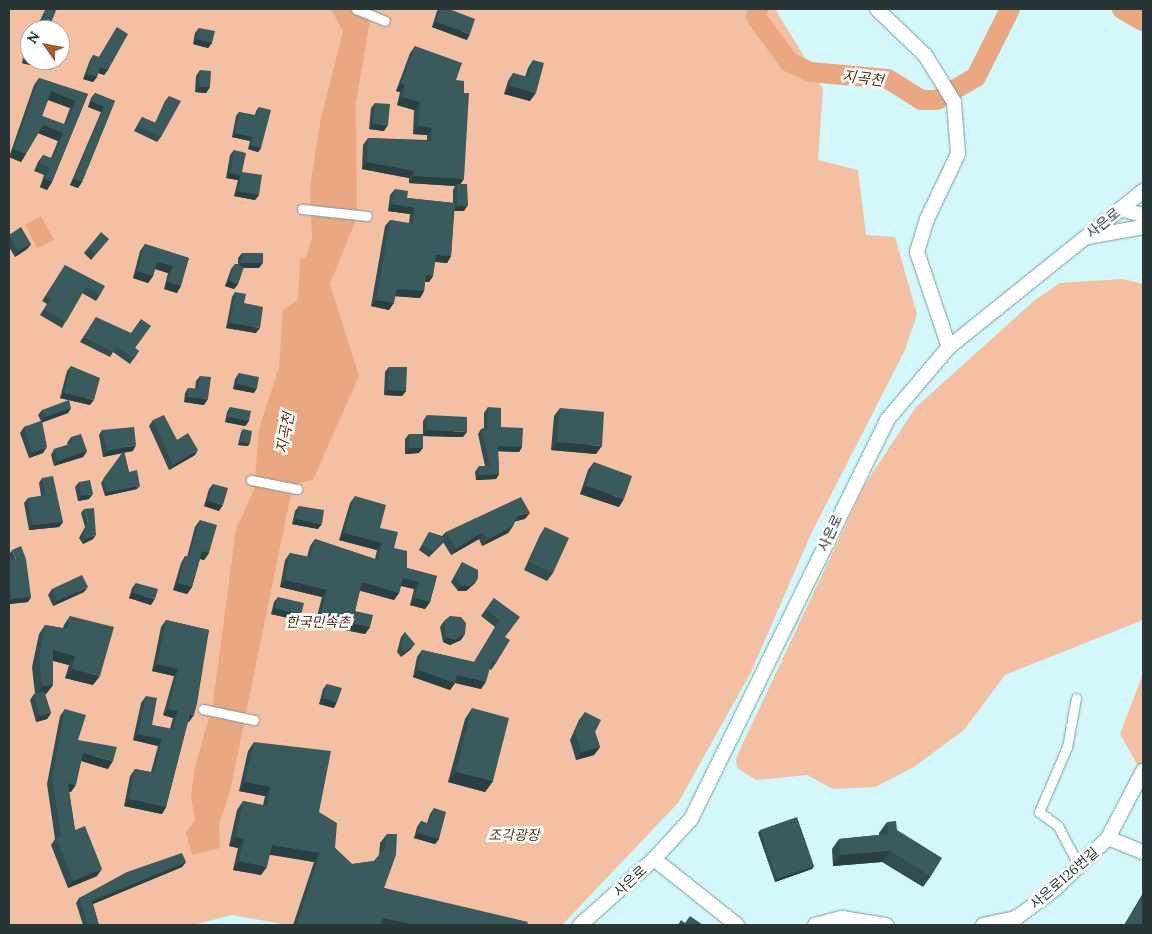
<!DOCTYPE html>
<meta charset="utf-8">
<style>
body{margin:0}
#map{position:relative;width:1152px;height:934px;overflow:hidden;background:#d3f7fa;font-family:Lora,"Noto Sans KR",serif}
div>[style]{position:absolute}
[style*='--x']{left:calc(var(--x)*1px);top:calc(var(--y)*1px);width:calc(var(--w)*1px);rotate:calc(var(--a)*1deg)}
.green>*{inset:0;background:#f3c0a3}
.water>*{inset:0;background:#e9a881}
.river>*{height:20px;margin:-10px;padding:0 10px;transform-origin:10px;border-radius:10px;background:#e9a881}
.roads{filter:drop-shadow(0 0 1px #7c9da0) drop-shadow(0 0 1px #7c9da0)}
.street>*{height:9px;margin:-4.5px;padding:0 4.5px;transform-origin:4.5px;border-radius:4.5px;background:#fff}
.secondary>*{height:14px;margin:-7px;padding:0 7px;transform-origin:7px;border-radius:7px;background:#fff}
.wall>*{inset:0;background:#324d50}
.shaded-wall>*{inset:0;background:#293f41}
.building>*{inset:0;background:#3a5a5d}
span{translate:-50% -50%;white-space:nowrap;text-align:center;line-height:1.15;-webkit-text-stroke:5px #fff;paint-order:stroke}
.street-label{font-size:14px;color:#283637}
.park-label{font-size:14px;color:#5a2f13;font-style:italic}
.water-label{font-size:15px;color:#592f13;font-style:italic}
.frame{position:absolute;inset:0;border:10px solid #283637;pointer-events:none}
.north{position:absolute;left:20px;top:20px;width:50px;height:50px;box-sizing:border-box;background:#fff;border:1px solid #a9afaf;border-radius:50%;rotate:303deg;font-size:14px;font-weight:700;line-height:20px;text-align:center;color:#283637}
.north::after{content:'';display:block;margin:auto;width:18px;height:22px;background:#a05b2e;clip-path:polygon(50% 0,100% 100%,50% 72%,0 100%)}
</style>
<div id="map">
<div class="green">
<i style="clip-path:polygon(evenodd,9px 9px,775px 9px,802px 53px,823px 89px,818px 160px,858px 170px,866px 235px,895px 237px,917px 314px,905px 350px,811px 534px,751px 672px,678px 803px,562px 925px,288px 925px,232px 915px,193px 925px,9px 925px,9px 9px,30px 30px,60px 30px,60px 60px,30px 60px,30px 30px)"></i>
<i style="clip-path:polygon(1122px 279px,1143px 284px,1143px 620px,1005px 675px,964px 730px,914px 767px,875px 787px,833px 789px,807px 775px,756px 780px,737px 768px,736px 758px,864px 486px,916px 407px,1035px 300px,1060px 283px)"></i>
<i style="clip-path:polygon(1143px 674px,1143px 771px,1142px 773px,1120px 734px)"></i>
</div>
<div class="water">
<i style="clip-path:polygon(331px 9px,372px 9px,356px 102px,357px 217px,330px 284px,359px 376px,313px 480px,293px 484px,230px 791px,219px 824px,220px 848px,192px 855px,186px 832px,195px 821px,191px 796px,195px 767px,213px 703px,236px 529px,254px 490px,259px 429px,279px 367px,283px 310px,298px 300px,300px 258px,305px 259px,312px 239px,310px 186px,321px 118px,343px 32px)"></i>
<i style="clip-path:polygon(41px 216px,54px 240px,37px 248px,25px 225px)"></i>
</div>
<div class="river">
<i style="--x:758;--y:9;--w:8;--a:104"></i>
<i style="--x:756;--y:17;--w:56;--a:53.7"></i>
<i style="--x:789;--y:62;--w:23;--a:25"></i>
<i style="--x:810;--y:72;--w:78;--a:5.1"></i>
<i style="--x:888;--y:79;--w:39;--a:32"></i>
<i style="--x:921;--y:100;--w:16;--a:0"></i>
<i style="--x:937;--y:100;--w:45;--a:-30.5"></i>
<i style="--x:976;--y:77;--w:76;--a:-63.4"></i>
<i style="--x:1122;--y:9;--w:24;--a:30"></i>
</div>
<div class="roads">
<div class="street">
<i style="--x:356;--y:9;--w:31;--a:22"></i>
<i style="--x:302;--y:209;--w:65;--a:6.1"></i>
<i style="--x:251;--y:480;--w:47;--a:11.1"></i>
<i style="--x:1076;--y:698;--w:50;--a:100.4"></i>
<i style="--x:1067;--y:747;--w:71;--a:113.3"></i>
<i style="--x:1039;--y:812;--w:24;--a:36"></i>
<i style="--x:1058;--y:826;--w:47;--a:62.4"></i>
<i style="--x:203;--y:709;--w:52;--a:12.2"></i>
</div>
<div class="secondary">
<i style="--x:877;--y:9;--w:66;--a:43.8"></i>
<i style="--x:925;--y:55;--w:55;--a:58.3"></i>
<i style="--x:954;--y:102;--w:52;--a:85.6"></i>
<i style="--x:958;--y:154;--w:72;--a:115.5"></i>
<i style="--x:927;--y:219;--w:34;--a:107"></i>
<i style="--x:917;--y:252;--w:100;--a:71.4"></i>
<i style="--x:1120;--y:209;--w:24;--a:15"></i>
<i style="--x:1087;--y:237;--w:57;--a:-10.1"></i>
<i style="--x:1108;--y:838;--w:76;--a:-62.4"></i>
<i style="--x:654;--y:859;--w:106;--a:38.5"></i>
<i style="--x:580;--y:925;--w:99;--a:-41.7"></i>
<i style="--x:654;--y:859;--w:54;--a:-47.2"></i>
<i style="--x:691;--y:819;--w:445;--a:-63.8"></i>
<i style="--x:887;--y:420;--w:96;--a:-49.7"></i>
<i style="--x:949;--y:347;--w:249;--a:-38.8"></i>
<i style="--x:815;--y:925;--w:28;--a:-15"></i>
<i style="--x:842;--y:918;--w:45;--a:9"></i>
<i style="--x:983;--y:925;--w:34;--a:-12"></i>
<i style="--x:1016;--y:918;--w:49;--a:-36.6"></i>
<i style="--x:1055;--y:889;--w:74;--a:-43.9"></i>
<i style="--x:1108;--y:838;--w:38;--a:22"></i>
</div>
</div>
<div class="wall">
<i style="clip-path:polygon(46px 9px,53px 9px,50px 26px,47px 30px,43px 30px,37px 27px,44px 12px)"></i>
<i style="clip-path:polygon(439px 9px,449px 9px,467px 40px,432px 27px,437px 11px)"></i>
<i style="clip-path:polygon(117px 27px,108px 70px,104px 75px,98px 73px,97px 77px,93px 82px,83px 79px,90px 60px,93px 55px,99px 57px)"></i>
<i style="clip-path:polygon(199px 28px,212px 43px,208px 48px,193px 44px,195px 33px)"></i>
<i style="clip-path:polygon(29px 43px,54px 65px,50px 70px,22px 63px,25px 49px)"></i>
<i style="clip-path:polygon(415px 46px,456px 80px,461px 184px,464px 211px,454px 211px,451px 256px,447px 263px,435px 262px,433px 276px,429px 282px,425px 282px,424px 291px,420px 298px,395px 296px,389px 310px,371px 306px,385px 226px,390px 220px,409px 223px,410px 214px,388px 211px,390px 195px,395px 189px,407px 198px,453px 203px,453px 190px,455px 186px,409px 183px,409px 178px,362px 169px,363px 145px,368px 138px,427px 140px,427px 135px,413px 134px,414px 110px,397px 105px,400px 92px,396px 91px,410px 53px)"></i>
<i style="clip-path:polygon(533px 60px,530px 101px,504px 94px,508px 81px,513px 73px,525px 77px,528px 68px)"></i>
<i style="clip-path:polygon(200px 70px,210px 87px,206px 93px,195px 92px,196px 76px)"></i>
<i style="clip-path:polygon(evenodd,39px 78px,88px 94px,52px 182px,47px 190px,40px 187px,44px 175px,34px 171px,38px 162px,43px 155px,51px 158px,58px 141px,38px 133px,21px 162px,9px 157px,34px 85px,39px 78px,48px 100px,70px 108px,64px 124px,42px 116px,48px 100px)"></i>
<i style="clip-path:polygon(95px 93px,115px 101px,82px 182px,78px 188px,70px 185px,101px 112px,88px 107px,91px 98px)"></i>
<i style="clip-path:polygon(169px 96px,161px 137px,157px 142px,134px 131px,139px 122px,142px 117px,155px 123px,165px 101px)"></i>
<i style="clip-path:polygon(375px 103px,384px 131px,369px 129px,371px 108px)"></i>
<i style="clip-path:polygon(259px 107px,261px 148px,258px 152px,248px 149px,250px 141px,232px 137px,236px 116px,239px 112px,255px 115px,256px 111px)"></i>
<i style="clip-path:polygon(234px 150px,242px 172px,259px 195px,255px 200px,234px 196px,238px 180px,226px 178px,230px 155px)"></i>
<i style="clip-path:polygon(9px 235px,31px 244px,27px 249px,15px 257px,9px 247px)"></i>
<i style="clip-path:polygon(109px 239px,91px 260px,84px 253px,88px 248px)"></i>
<i style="clip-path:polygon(145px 244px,189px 258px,177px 293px,164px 289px,168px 273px,155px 269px,153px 276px,148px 283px,133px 278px,140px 251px)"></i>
<i style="clip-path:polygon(242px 253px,259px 268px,243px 268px,238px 284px,234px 289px,225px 286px,231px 269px,235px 264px,238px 264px,238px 258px)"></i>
<i style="clip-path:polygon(65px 265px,100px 295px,96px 301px,82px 293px,62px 328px,40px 315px,47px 304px,42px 301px)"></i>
<i style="clip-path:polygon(235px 292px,244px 303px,256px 333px,226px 328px,232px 297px)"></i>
<i style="clip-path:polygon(96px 317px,139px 351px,130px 364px,113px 352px,110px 357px,80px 342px)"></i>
<i style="clip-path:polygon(71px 366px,90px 405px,60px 398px,67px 371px)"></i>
<i style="clip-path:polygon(389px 367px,406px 391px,402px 396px,384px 395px,385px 372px)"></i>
<i style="clip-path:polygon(239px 373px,254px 393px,233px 389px,235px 379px)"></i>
<i style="clip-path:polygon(200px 376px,204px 405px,184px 402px,185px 393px,188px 388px,195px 389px,196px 381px)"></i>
<i style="clip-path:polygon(230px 407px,249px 421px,245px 426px,225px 422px,227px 412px)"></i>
<i style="clip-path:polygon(488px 407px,501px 427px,522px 447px,519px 452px,498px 451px,499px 474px,496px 479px,476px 480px,475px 472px,479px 466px,485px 466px,478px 434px,481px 429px,484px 428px,484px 413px)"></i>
<i style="clip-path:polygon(71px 408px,68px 413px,42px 422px,43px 453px,29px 458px,20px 433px,24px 427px,41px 421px,38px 415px,42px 410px)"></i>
<i style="clip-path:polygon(560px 408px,596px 454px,551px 450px,554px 416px)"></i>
<i style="clip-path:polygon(427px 415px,463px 437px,423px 436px,423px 421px)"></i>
<i style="clip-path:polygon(153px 420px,195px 455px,169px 470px,149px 426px)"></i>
<i style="clip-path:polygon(243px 429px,248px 446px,238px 445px,241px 432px)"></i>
<i style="clip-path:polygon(102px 430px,133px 451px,124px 452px,129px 472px,137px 489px,105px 496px,101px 483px,122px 453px,103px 457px,99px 435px)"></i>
<i style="clip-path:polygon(409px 434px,419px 453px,405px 454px,405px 439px)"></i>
<i style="clip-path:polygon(71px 437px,87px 451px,83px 457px,54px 466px,51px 455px,54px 449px,68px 445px,67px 443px)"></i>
<i style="clip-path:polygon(594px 462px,619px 507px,580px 494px,588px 470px)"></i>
<i style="clip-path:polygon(42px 478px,63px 522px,59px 527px,29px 530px,24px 503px,28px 498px,41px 496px,39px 483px)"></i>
<i style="clip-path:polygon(79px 482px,89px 499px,78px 501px,75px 487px)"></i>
<i style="clip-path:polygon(213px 484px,219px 511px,204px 506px,209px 489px)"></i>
<i style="clip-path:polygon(355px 496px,380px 528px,407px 568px,437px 576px,430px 602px,425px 609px,410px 605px,414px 589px,401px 586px,399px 593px,394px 600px,360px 590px,355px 611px,370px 627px,365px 634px,315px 624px,322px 597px,280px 587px,285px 560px,290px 553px,307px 557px,310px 546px,315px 539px,375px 559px,377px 550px,339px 540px,350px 503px)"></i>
<i style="clip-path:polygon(299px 506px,318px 529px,292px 524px,295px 511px)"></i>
<i style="clip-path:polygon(84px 509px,93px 539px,83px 544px,79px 538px,85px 527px,81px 513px)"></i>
<i style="clip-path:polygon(525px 519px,515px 521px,513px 526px,508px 533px,482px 546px,479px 539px,451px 555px,443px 542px,429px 557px,419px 550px,429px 532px,442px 536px,446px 532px)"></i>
<i style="clip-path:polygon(200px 520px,209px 553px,204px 560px,200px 559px,192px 587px,187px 594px,173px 590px,181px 563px,185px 556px,187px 557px,195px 527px)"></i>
<i style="clip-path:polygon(545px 527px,553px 573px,547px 581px,524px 570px,540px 535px)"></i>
<i style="clip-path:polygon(12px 550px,31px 597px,28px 602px,9px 604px,9px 560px,10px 560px,9px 555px)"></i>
<i style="clip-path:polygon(462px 562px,475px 583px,466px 591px,458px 591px,451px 582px)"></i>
<i style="clip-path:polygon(136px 583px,151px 605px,129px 598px,132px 588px)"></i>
<i style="clip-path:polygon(52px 589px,84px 592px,53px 606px,48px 595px)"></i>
<i style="clip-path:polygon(278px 597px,301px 615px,297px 620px,271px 614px,274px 602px)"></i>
<i style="clip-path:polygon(494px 598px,505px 637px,496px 663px,491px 670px,489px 669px,481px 689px,455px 683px,450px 690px,413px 677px,417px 657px,422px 650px,474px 662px,495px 627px,481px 616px)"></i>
<i style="clip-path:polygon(70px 616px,93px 685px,65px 678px,69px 665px,53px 661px,53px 685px,46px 694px,45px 694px,51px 713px,47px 719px,36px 722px,30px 700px,34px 694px,35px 694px,32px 667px,39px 634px,45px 625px,63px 628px,64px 625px)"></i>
<i style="clip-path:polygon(166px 620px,209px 630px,189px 722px,188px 721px,166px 807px,162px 814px,124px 806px,130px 776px,135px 769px,151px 772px,158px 746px,133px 740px,141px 703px,146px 696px,152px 725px,170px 729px,173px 718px,163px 715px,174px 676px,152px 671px,161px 627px)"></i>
<i style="clip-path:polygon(444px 621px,461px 640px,450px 645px,443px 642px,440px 627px)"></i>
<i style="clip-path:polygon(405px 632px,411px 649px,401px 657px,397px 652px,401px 637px)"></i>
<i style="clip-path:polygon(327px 684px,334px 708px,319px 704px,323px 689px)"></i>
<i style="clip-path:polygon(472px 708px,493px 781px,485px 792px,448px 782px,465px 719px)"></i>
<i style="clip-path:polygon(65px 709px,78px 740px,108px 769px,81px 761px,71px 792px,69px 792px,75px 830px,97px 876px,68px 888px,51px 845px,55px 839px,47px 784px,60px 716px)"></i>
<i style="clip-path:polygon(585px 712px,595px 732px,600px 747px,594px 755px,576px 760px,570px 740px,579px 720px)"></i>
<i style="clip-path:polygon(254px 742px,319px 812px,335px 848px,352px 864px,374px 861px,379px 855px,380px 843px,387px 834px,384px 888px,527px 925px,293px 925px,314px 862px,270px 854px,261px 875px,233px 870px,238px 848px,229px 846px,237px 810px,243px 801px,263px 805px,265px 796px,239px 791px,248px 751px)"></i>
<i style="clip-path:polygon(434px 808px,439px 839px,435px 844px,414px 838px,417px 827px,421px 821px,427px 823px,430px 814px)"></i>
<i style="clip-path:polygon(887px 822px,897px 830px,931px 876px,923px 887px,882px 862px,833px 866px,832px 849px,839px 839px,879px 835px,879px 833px)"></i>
<i style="clip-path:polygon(760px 830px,814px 866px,812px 869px,775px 882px,758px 833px)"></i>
<i style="clip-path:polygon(186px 862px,182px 867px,93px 904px,99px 925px,83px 925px,76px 903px,79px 898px)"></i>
<i style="clip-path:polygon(1143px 893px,1143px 925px,1124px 925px)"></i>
</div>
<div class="shaded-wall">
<i style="clip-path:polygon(41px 22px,50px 26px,47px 30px,43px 30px,37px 27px)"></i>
<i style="clip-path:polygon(436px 22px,470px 34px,467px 40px,432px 27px)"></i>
<i style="clip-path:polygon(196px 39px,212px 43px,208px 48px,193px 44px)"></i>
<i style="clip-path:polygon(26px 58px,30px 59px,30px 60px,34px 60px,54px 65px,50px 70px,22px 63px)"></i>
<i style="clip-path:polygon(100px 67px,108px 70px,104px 75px,96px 72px)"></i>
<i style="clip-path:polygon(87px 74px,97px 77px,93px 82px,83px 79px)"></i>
<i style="clip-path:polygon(401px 83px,405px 85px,400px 92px,396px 91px)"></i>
<i style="clip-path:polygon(510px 86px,536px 93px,530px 101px,504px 94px)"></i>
<i style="clip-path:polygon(199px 87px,210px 87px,206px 93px,195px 92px)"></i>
<i style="clip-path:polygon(51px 91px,76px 101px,70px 108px,46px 99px)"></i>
<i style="clip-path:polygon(402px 97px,420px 102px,414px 110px,397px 105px)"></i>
<i style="clip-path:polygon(91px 101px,104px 107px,101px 112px,88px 107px)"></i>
<i style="clip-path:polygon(373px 124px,388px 125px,384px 131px,369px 129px)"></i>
<i style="clip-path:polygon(43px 125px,63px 133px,58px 141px,38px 133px)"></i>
<i style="clip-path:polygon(418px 126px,432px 128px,427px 135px,413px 134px)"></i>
<i style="clip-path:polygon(235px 133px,253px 137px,250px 141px,232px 137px)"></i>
<i style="clip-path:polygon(251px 145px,261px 148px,258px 152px,248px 149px)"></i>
<i style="clip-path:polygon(14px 149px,26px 154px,21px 162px,9px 157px)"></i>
<i style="clip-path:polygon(367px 162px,414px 171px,409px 178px,362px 169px)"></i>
<i style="clip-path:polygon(230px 173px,241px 175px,238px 180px,226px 178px)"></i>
<i style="clip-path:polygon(414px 176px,464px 179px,459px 186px,457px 184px,455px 186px,409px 183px)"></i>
<i style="clip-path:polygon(45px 179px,52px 182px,47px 190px,40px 187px)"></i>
<i style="clip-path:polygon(74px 179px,82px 182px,78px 188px,70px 185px)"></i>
<i style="clip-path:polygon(238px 191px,259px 195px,255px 200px,234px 196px)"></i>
<i style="clip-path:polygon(392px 204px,415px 208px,410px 214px,388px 211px)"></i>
<i style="clip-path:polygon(468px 205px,464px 211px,453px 211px,457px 206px)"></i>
<i style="clip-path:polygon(31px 244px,27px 249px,15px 257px,19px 251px)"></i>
<i style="clip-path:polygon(436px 255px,451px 256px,447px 263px,431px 261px)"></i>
<i style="clip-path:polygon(157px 262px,173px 266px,168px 273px,152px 268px)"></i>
<i style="clip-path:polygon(241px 263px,263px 263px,259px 268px,238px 268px)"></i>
<i style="clip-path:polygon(137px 271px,153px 276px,148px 283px,133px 278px)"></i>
<i style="clip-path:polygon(426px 275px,433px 276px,429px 282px,421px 281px)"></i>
<i style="clip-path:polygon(229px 281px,238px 284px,234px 289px,225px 286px)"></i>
<i style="clip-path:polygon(168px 282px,181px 286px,177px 293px,164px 289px)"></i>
<i style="clip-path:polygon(397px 289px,424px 291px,420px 298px,392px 296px)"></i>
<i style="clip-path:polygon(376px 300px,394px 303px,389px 310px,371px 306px)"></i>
<i style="clip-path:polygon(230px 323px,260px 328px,256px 333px,226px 328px)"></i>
<i style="clip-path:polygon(237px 384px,257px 388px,254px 393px,233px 389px)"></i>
<i style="clip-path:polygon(388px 390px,406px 391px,402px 396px,384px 395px)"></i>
<i style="clip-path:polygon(64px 393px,94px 400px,90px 405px,60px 398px)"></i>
<i style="clip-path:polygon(187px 397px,208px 399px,204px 405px,184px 402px)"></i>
<i style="clip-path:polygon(71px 408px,68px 413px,41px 423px,45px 417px)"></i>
<i style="clip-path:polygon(228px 417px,249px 421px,245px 426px,225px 422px)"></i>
<i style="clip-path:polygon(427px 430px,467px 432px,463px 437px,423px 436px)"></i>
<i style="clip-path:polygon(240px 442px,250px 443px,248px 446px,238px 445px)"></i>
<i style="clip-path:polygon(557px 442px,602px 446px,596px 454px,551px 450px)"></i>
<i style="clip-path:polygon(136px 445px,133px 451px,103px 457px,107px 451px)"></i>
<i style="clip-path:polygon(498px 446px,522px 447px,519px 452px,494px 451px)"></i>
<i style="clip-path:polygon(47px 447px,43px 453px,29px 458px,32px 453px)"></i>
<i style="clip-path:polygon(409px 448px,423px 448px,419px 453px,405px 454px)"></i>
<i style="clip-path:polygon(198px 450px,195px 455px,169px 470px,173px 465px)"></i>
<i style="clip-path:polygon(87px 451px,83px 457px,54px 466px,58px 461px)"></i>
<i style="clip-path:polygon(499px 474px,496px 479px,476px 480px,479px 475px)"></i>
<i style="clip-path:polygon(140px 486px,137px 489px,105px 496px,107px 492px)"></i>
<i style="clip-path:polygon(586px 486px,624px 499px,619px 507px,580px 494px)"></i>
<i style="clip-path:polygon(93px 494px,89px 499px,78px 501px,81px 496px)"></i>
<i style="clip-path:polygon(208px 501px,223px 505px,219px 511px,204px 506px)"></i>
<i style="clip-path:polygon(530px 513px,525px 519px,513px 522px,518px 515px)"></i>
<i style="clip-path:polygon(296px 519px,322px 524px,318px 529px,292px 524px)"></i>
<i style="clip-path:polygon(63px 522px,59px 527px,29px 530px,32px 525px)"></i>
<i style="clip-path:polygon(513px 526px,508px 533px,482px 546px,487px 540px)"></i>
<i style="clip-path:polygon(483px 532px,479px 539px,451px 555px,456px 549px)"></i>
<i style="clip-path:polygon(344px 533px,382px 543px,377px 550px,339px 540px)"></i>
<i style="clip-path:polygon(96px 535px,93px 539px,83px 544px,86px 539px)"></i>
<i style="clip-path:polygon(446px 538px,443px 543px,429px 557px,433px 552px)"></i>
<i style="clip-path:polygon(202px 551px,209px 553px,204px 560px,197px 558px)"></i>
<i style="clip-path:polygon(403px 578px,419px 582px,414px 589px,398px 585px)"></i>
<i style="clip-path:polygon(478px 578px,475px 583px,466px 591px,458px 591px,462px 586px)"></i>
<i style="clip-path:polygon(285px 580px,327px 590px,322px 597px,280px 587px)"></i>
<i style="clip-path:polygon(362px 582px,399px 593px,394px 600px,357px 590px)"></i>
<i style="clip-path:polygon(178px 583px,192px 587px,187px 594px,173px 590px)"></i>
<i style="clip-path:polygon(88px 587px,84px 592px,53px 606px,57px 601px)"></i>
<i style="clip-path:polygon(133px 593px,155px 599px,151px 605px,129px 598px)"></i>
<i style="clip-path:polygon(31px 597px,28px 602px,9px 604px,9px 603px,11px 599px)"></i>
<i style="clip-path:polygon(415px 598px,430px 602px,425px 609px,410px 605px)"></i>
<i style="clip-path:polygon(275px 608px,301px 615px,297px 620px,271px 614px)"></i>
<i style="clip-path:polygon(320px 617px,370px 627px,365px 634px,315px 624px)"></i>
<i style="clip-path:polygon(465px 634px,461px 640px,450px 645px,443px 642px,446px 637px)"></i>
<i style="clip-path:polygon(415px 644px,411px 649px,401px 657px,405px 652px)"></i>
<i style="clip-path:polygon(53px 650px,75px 656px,69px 665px,47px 659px)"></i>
<i style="clip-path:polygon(157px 664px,178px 669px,174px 676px,152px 671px)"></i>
<i style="clip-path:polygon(72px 669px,100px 676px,93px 685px,65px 678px)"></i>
<i style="clip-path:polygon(418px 670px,455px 683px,450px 690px,413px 677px)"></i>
<i style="clip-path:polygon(457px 675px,486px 682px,481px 689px,452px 682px)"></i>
<i style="clip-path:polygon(53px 685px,46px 694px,36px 696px,42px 686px)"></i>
<i style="clip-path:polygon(323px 698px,337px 702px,334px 708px,319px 704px)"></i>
<i style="clip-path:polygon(168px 709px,178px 711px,173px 718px,163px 715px)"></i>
<i style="clip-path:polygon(51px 713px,47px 719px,36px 722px,40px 716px)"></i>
<i style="clip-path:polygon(190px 714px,194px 715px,189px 722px,185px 721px)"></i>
<i style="clip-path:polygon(138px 734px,162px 739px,158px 746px,133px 740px)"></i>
<i style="clip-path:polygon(600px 747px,594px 755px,576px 760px,581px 752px)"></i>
<i style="clip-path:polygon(83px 753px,113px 761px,108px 769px,78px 760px)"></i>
<i style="clip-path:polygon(456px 772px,493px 781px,485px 792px,448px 782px)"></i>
<i style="clip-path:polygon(245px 782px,271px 787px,265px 796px,239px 791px)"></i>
<i style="clip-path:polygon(68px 783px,76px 785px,71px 792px,63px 790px)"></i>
<i style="clip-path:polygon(129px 799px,166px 807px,162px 814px,124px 806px)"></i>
<i style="clip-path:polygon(418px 833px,439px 839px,435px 844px,414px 838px)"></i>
<i style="clip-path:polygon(236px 837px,244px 839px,238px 848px,229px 846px)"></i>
<i style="clip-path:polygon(272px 845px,320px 853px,314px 862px,265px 854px)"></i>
<i style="clip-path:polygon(890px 851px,882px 862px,833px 866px,840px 855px)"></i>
<i style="clip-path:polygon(239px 861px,267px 867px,261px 875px,233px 870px)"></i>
<i style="clip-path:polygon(186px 862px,182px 867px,88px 906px,92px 901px)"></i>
<i style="clip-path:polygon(814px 866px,812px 869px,775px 882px,777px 879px)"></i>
<i style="clip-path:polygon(102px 869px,97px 876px,68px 888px,73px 881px)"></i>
<i style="clip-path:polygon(383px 918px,416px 925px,377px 925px)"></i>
</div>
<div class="building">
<i style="clip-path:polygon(46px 9px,53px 9px,56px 10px,50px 26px,41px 22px)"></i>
<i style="clip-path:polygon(440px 9px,449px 9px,475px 19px,470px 34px,436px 22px)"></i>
<i style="clip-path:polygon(117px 27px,128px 34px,108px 70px,100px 67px,97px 77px,87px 74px,93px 55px,99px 57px)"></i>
<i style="clip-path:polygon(199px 28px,215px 31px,212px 43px,196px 39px)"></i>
<i style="clip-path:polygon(29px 43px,30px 44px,30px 59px,26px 58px)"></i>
<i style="clip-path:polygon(415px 46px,462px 63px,456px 80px,464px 81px,464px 93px,469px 93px,464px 179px,414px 176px,414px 171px,367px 162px,368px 138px,431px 141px,432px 128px,418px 126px,420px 102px,402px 97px,405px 85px,401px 83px)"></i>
<i style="clip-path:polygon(34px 60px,55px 60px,54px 65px)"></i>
<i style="clip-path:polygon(533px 60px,544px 63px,536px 93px,510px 86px,513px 73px,528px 77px)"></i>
<i style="clip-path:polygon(200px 70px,211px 71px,210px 87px,199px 87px)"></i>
<i style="clip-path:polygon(evenodd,39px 78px,88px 94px,52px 182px,45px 179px,50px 168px,40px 163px,43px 155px,53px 159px,63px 133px,43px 125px,26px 154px,14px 149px,39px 78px,51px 91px,76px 101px,66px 125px,42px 116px,51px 91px)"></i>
<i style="clip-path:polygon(95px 93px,115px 101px,82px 182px,74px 179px,104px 107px,91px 101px)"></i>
<i style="clip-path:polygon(169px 96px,181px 101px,161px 137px,138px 126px,142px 117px,156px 123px)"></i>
<i style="clip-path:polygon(375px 103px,390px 104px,388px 125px,373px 124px)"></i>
<i style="clip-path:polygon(259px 107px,271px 110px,261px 148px,251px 145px,253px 137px,235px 133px,239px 112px,256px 116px)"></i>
<i style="clip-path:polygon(234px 150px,246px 153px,242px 172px,262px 175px,259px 195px,238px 191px,241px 175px,230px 173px)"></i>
<i style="clip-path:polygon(457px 184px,467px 184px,468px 205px,457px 206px)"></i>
<i style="clip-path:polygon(395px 189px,408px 191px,407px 198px,455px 203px,451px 256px,436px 255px,433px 276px,426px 275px,424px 291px,397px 289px,394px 303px,376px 300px,390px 220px,413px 224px,415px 208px,392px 204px)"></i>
<i style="clip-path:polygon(21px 227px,31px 244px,19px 251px,9px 235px)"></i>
<i style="clip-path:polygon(101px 232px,109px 239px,95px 254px,88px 248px)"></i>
<i style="clip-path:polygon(145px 244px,189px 258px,181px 286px,168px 282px,173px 266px,157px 262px,153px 276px,137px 271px)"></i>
<i style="clip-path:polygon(242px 253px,263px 253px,263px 263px,241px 263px)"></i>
<i style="clip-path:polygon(235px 264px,244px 267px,238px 284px,229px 281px)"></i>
<i style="clip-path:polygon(65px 265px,105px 286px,100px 295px,86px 287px,66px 322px,44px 310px,51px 299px,46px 296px)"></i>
<i style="clip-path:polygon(235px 292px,246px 294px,244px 303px,263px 307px,260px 328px,230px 323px)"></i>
<i style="clip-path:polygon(96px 317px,131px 333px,141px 319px,151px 326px,135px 348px,139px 351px,134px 359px,117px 347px,113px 352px,84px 337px)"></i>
<i style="clip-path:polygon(71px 366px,100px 378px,94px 400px,64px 393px)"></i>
<i style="clip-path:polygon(389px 367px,407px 367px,406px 391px,388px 390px)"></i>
<i style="clip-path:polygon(239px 373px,259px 377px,257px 388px,237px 384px)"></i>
<i style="clip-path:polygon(200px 376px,211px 377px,208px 399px,187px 397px,188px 388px,198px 389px)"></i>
<i style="clip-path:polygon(69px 400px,71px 408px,45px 417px,42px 410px)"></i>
<i style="clip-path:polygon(230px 407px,251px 411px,249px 421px,228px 417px)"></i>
<i style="clip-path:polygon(488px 407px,501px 408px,501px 427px,523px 428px,522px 447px,498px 446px,499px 474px,479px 475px,479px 466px,490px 466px,481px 429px,487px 428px)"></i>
<i style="clip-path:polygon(560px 408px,604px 412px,602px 446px,557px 442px)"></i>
<i style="clip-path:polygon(164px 415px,177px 440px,188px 433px,198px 450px,173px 465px,153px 420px)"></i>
<i style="clip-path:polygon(427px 415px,467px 417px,467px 432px,427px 430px)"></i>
<i style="clip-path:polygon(42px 421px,47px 447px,32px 453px,24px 427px)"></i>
<i style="clip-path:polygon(134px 427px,136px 445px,107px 451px,102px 430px)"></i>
<i style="clip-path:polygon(243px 429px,252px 431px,250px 443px,240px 442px)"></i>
<i style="clip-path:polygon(81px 434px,87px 451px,58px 461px,54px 449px,73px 443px,71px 437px)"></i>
<i style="clip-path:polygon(409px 434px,423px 434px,423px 448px,409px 448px)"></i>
<i style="clip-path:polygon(124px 451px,129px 472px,137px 470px,140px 486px,107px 492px,103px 479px)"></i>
<i style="clip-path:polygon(594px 462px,632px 476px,624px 499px,586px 486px)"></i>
<i style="clip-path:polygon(53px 476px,63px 522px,32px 525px,28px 498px,46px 495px,42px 478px)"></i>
<i style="clip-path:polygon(90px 480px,93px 494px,81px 496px,79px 482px)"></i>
<i style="clip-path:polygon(213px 484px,228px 488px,223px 505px,208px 501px)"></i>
<i style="clip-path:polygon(355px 496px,386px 505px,380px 528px,398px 532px,394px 548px,407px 551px,407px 568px,437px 576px,430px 602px,415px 598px,419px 582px,403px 578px,399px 593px,362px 582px,355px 611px,373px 615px,370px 627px,320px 617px,327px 590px,285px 580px,290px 553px,310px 557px,315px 539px,378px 560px,382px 543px,344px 533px)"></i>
<i style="clip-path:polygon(521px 497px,530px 513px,518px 515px,513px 526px,487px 540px,483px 532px,456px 549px,446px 532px)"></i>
<i style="clip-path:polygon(299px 506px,324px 510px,322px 524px,296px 519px)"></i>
<i style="clip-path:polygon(94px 508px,96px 535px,86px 539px,82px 534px,88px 522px,84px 509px)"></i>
<i style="clip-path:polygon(200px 520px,217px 525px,209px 553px,202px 551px,192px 587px,178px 583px,185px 556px,189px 557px)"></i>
<i style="clip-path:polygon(545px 527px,569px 538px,553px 573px,529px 562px)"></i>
<i style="clip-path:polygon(429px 532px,446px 538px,433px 552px,422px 545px)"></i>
<i style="clip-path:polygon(21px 546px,26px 559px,31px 597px,11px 599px,9px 587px,9px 560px,16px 559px,12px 550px)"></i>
<i style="clip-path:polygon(462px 562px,478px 570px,478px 578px,470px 586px,462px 586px,455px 577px)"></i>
<i style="clip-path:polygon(82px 575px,88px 587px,57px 601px,52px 589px)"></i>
<i style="clip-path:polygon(136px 583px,158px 589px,155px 599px,133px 593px)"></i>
<i style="clip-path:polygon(278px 597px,304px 603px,301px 615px,275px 608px)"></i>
<i style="clip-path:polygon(494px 598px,520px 617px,505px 637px,510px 640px,496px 663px,492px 660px,486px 682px,457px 675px,455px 683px,418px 670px,422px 650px,474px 662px,500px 620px,486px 609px)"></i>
<i style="clip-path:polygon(70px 616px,114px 627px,100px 676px,72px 669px,75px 656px,53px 650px,53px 685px,42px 686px,39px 657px,45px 625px,67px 629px)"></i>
<i style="clip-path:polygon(450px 616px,461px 617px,466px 623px,465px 634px,454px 640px,446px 637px,444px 621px)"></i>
<i style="clip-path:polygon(166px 620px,209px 630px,197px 704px,194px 715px,190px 714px,166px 807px,129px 799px,135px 769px,154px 773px,162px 739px,138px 734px,146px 696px,157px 698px,152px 725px,173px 729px,178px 711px,168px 709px,178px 669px,157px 664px)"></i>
<i style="clip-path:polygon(405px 632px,415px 644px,405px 652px,401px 647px)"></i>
<i style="clip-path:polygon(327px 684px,342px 688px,337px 702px,323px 698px)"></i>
<i style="clip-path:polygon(44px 691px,51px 713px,40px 716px,34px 694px)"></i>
<i style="clip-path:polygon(472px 708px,509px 718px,493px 781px,456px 772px)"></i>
<i style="clip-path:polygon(65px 709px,86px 715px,78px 740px,117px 747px,113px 761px,83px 753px,76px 785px,68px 783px,75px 830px,85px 826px,102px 869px,73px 881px,56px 838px,61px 836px,52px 777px)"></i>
<i style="clip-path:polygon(585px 712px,601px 720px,595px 732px,600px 747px,581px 752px,575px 732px)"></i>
<i style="clip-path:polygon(254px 742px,331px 751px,319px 812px,337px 823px,335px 848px,352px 864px,374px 861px,385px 848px,387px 834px,397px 834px,396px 855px,384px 888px,528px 922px,527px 925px,416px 925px,383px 918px,381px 925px,301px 925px,297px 924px,320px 853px,272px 845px,267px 867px,239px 861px,244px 839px,236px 837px,243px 801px,267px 806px,271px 787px,245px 782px)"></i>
<i style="clip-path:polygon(434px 808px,446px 812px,439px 839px,418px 833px,421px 821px,429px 824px)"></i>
<i style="clip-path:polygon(797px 817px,814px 866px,777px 879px,760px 830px)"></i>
<i style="clip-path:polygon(896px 821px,897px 830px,942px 858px,931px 876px,890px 851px,840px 855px,839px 839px,888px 834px,887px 822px)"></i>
<i style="clip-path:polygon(182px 853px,186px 862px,92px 901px,99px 925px,88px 925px,79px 898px,127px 872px)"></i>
<i style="clip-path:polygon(1143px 895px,1143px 925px,1125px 925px)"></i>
<i style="clip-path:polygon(690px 916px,703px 925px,678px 925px,681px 920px,685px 923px)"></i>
</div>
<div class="street-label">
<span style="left:1103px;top:223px;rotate:-39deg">사은로</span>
<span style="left:830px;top:533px;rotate:-65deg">사은로</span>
<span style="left:1064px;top:878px;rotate:-41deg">사은로126번길</span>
<span style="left:630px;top:881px;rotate:-42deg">사은로</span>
</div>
<div class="park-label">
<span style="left:318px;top:622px">한국민속촌</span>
<span style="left:514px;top:835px">조각광장</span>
</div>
<div class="water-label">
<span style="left:863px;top:78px;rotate:7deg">지곡천</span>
<span style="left:285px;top:433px;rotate:-79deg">지곡천</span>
</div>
<div class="frame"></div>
<div class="north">N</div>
</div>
